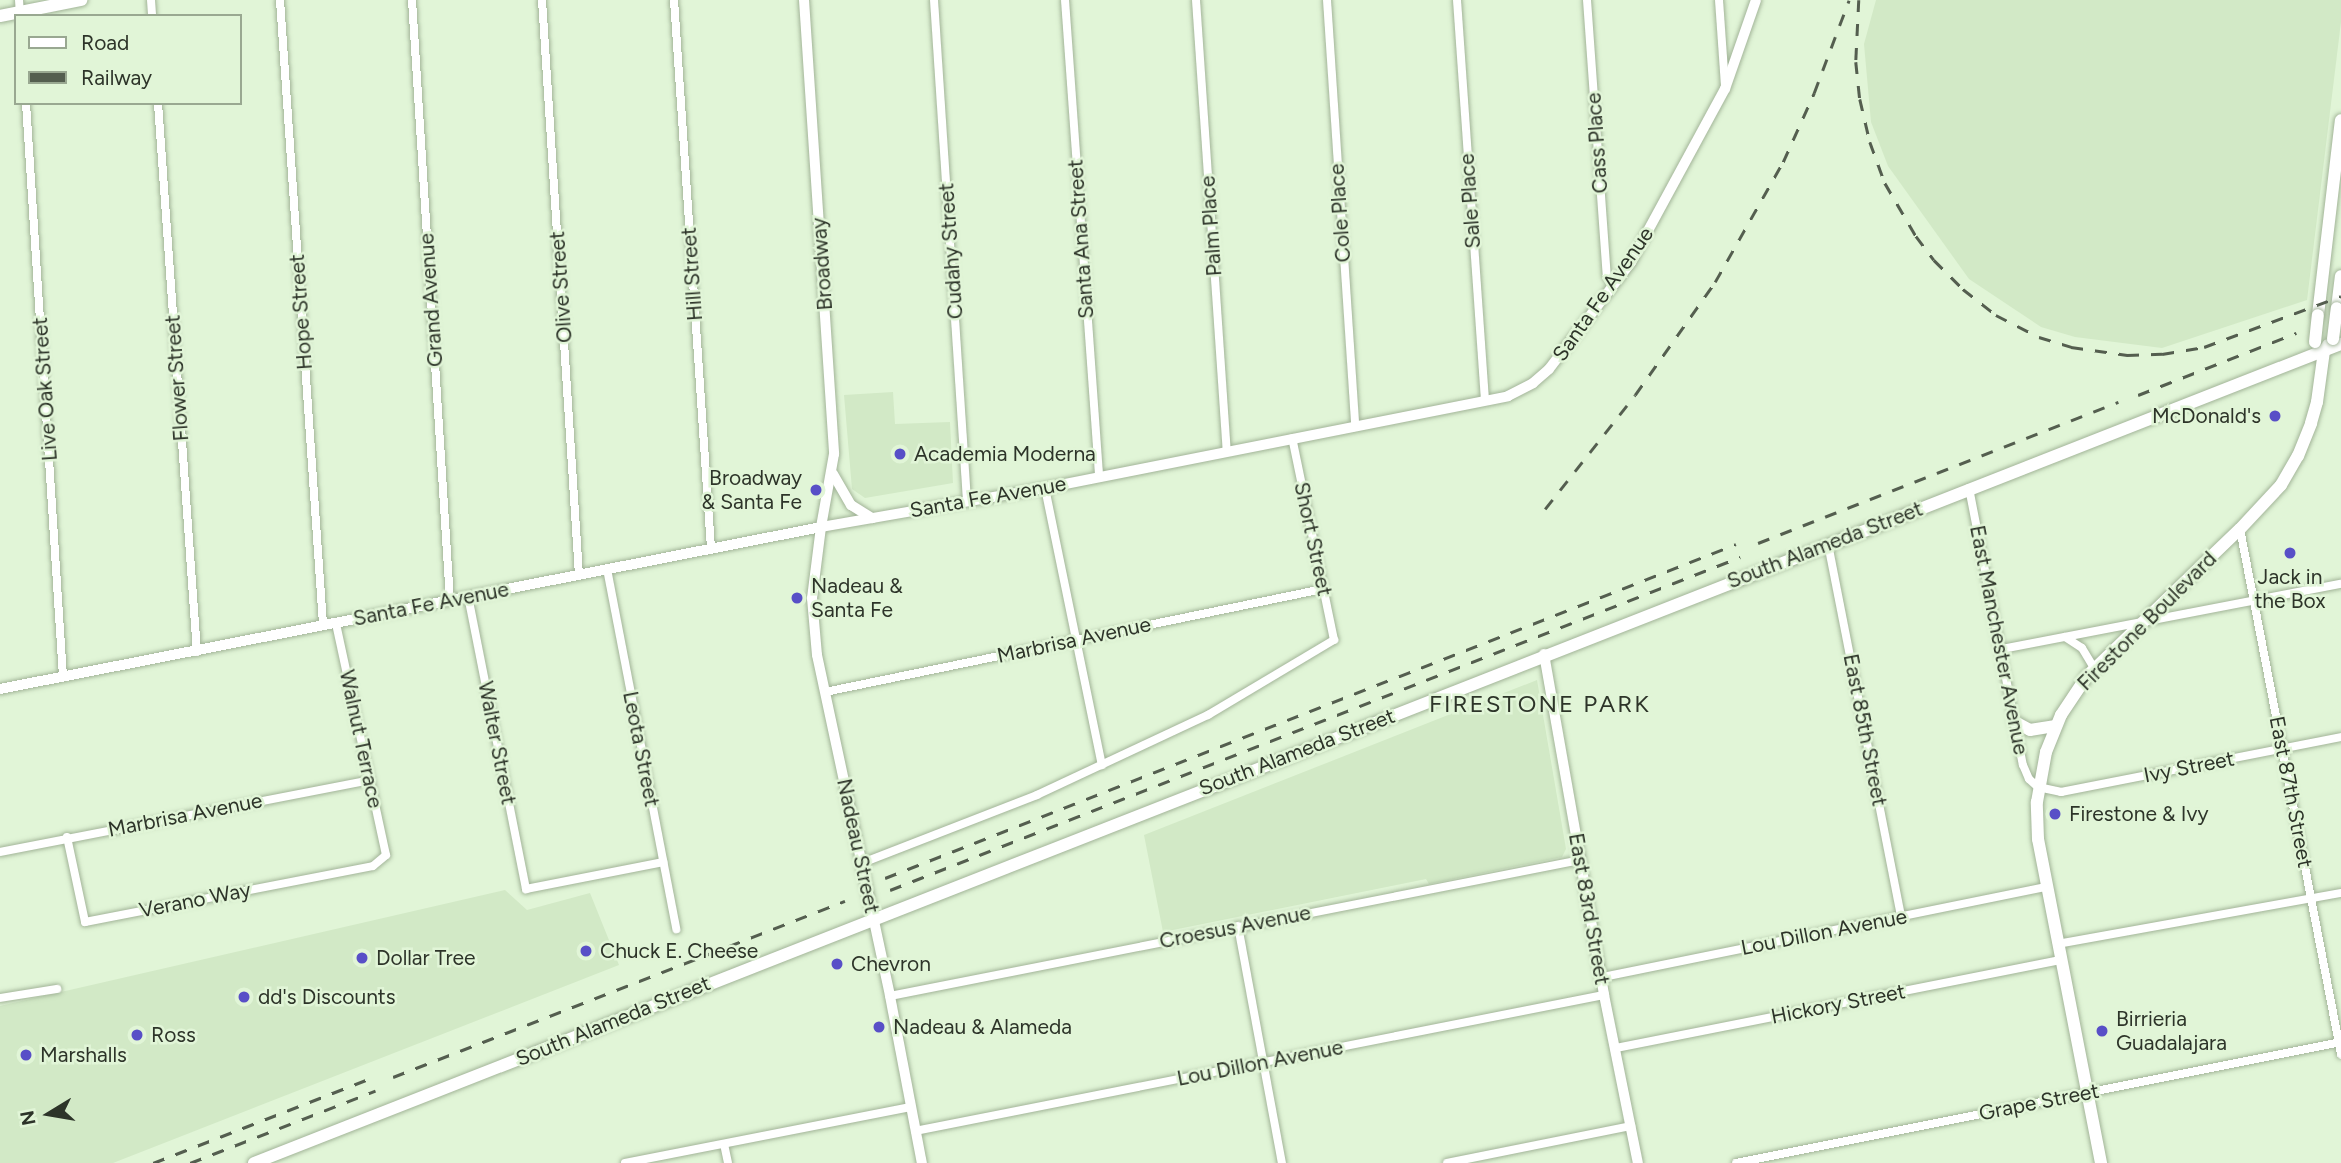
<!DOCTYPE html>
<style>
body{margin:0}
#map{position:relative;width:2341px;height:1163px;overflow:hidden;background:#e1f5d7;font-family:Figtree,sans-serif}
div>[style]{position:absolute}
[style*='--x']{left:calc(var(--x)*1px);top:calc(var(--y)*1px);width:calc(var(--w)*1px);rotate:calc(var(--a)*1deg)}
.built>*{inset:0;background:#d2e9c6}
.roads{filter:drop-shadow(0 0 2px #a2b498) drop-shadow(0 0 2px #a2b498)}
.minor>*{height:8px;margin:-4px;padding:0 4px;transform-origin:4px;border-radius:4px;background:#fff}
.tertiary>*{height:10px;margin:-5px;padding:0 5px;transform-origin:5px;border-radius:5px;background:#fff}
.secondary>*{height:10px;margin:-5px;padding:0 5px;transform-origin:5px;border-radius:5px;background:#fff}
.primary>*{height:12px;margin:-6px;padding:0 6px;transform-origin:6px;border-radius:6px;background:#fff}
.rail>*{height:2.5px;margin-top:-1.25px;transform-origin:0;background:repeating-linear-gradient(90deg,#545e4f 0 12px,transparent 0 24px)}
.bridges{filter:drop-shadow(0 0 2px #a2b498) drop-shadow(0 0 2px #a2b498)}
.primary-bridge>*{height:12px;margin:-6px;padding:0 6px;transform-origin:6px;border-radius:6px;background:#fff}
.dots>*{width:19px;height:19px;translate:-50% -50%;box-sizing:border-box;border:4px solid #e1f5d7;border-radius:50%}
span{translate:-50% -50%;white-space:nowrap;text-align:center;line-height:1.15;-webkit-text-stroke:5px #e1f5d7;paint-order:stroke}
.street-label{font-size:21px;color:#2d3429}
.poi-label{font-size:21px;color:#2d3429}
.right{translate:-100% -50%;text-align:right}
.left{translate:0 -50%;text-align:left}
.quarter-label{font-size:24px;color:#2d3429;letter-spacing:2px}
.legend{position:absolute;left:14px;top:14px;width:228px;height:91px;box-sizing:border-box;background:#e1f5d7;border:2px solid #99a891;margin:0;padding:9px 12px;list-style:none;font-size:21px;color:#2d3429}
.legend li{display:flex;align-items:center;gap:14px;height:35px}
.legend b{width:35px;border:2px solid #99a891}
.north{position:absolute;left:14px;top:1079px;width:70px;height:70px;-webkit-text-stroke:5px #e1f5d7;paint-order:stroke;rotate:259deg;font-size:19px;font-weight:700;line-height:28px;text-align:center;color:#2d3429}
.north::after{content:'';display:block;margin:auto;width:24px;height:32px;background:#2d3429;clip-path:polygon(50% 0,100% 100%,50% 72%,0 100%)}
</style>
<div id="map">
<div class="built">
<i style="clip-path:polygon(1876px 0,2341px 0,2341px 22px,2307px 300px,2162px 348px,2075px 337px,2041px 327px,1969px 279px,1888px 166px,1871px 122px,1864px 44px)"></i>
<i style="clip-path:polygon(893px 392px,895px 424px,950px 422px,953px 483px,865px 498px,852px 489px,844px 395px)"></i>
<i style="clip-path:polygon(1537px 680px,1566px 849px,1562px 857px,1429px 884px,1426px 879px,1163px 932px,1144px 835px)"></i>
<i style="clip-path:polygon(505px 890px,527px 910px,590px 893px,619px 965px,113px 1163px,0 1163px,0 1006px)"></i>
</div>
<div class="roads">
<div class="minor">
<i style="--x:19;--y:0;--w:16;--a:86"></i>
<i style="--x:151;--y:0;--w:16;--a:86"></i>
<i style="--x:280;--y:0;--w:626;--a:86.06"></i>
<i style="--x:412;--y:0;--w:601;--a:86.38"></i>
<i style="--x:542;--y:0;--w:576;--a:86.32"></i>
<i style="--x:674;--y:0;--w:549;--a:86.14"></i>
<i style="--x:934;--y:0;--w:502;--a:86.23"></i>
<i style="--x:1065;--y:0;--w:478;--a:85.9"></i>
<i style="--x:1196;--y:0;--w:452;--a:86.1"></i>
<i style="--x:1327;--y:0;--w:428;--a:86.2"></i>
<i style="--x:1457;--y:0;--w:402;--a:86"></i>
<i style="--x:1587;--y:0;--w:277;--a:85.9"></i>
<i style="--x:1607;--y:276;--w:9;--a:58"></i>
<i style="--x:1719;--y:0;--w:86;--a:86"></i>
<i style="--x:26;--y:103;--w:574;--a:86.31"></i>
<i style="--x:158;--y:103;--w:550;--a:85.94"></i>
<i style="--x:1045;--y:488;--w:283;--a:78.4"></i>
<i style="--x:1969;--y:488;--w:282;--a:79"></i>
<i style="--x:2023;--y:765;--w:15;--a:67"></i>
<i style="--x:2029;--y:779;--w:12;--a:42"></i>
<i style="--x:2038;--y:787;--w:24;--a:12"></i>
<i style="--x:2061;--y:792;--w:285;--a:-11.1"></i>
<i style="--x:2240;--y:529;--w:535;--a:79.11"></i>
<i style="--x:1828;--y:544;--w:379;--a:78.9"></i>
<i style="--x:607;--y:569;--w:367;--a:79.1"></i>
<i style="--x:468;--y:596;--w:299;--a:78.8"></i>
<i style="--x:526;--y:889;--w:140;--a:-11.1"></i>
<i style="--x:2065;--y:637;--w:20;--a:33"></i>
<i style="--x:2082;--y:648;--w:23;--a:59"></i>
<i style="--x:2002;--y:649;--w:345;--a:-10.9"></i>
<i style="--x:825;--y:692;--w:509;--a:-11.69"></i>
<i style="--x:67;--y:837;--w:87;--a:78"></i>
<i style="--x:85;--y:922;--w:293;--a:-11"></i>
<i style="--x:373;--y:866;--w:17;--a:-40"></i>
<i style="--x:386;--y:855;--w:237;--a:-102.2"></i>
<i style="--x:0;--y:852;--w:377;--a:-11"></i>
<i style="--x:862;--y:863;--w:188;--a:-21.2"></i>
<i style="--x:1037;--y:795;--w:189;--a:-25.1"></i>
<i style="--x:1208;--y:715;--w:147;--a:-30.8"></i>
<i style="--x:1334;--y:640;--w:206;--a:-101.7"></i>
<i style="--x:1238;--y:926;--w:241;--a:79.5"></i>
<i style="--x:2057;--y:944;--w:289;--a:-10.2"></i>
<i style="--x:1603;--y:977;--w:451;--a:-11.5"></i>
<i style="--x:890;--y:996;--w:703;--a:-11.15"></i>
<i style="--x:0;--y:998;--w:58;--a:-9"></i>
<i style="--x:1616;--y:1048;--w:453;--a:-11.2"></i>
<i style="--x:915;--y:1131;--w:702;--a:-11.17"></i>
<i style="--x:724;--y:1144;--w:19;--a:78"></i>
<i style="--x:625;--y:1163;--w:291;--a:-11.1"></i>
<i style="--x:1447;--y:1163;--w:188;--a:-11.4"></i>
<i style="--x:1736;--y:1163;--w:617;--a:-11.31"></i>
</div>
<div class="tertiary">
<i style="--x:804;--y:0;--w:455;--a:86.2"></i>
<i style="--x:834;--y:454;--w:74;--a:100.1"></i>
<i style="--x:1544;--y:654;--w:346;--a:80"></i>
<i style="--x:1604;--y:995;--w:171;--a:78.6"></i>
</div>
<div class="secondary">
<i style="--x:833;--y:474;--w:36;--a:60"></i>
<i style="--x:851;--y:505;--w:25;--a:32"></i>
<i style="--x:821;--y:527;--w:72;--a:97.2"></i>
<i style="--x:812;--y:598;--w:57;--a:85"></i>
<i style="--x:817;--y:655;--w:349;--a:77.9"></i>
<i style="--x:890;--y:996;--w:170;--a:79.2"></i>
<i style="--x:0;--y:689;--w:837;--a:-11.16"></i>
<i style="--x:821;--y:527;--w:227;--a:-9.9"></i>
<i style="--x:1045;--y:488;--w:472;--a:-11.2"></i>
<i style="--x:1508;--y:396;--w:28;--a:-27"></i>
<i style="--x:1533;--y:383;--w:21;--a:-41"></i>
<i style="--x:1549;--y:369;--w:135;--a:-52.5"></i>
<i style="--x:1631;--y:262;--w:197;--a:-61.5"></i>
<i style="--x:1725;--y:89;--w:94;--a:-70.8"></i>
</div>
<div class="primary">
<i style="--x:0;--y:16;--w:83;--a:-11.2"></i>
<i style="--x:2337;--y:308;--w:32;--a:-83"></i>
<i style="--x:2318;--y:315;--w:196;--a:-83.3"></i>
<i style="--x:2015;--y:722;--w:17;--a:28"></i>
<i style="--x:2030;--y:730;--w:26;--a:-9"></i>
<i style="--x:254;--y:1163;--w:2242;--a:-21.43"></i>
<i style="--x:2101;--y:1163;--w:330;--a:-101"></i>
<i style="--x:2038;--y:839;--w:37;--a:-92"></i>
<i style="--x:2037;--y:802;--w:51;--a:-79.8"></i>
<i style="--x:2046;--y:752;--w:40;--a:-68"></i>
<i style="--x:2061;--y:715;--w:47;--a:-56.3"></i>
<i style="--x:2087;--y:676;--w:212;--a:-43.9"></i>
<i style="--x:2240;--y:529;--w:60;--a:-47"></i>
<i style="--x:2281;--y:485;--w:34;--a:-60"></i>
<i style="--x:2298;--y:456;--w:35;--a:-68"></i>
<i style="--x:2311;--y:423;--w:22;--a:-74"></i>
<i style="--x:2317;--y:402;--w:51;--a:-82.2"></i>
<i style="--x:2324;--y:351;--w:7;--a:-56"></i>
</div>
</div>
<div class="rail">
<i style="--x:1859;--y:0;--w:62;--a:92.8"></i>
<i style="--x:1856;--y:62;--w:37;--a:84"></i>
<i style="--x:1860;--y:99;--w:44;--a:76.9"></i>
<i style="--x:1870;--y:142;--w:44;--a:69.9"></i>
<i style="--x:1885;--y:183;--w:61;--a:59.7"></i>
<i style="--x:1916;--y:236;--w:30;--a:53"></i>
<i style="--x:1934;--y:260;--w:41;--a:45"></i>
<i style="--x:1963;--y:289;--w:42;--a:38.2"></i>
<i style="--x:1996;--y:315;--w:48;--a:27.1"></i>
<i style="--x:2039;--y:337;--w:34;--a:17"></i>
<i style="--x:2071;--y:347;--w:57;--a:8.1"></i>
<i style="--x:2127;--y:355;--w:35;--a:-2"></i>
<i style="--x:2162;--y:354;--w:43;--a:-9.5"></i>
<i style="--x:2204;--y:347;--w:146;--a:-20.4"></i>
<i style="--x:2138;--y:395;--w:170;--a:-21.4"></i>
<i style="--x:1545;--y:509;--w:145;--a:-51.7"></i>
<i style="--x:1635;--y:395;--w:138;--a:-54.7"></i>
<i style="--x:1715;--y:282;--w:138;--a:-60.5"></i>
<i style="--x:1783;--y:162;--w:76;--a:-65.8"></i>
<i style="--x:1814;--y:93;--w:99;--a:-69.4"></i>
<i style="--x:1758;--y:543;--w:387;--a:-21.4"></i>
<i style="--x:885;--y:878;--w:914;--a:-21.43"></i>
<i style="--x:890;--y:890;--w:913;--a:-21.39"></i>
<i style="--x:393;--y:1077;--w:485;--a:-21.3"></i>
<i style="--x:153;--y:1163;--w:234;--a:-21.3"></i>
<i style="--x:190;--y:1163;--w:199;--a:-21.3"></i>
</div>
<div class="bridges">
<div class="primary-bridge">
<i style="--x:2333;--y:339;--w:31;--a:-83"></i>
<i style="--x:2315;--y:342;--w:27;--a:-84"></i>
</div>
</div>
<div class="dots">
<i style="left:2275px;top:416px;background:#584fc7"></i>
<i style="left:900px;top:454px;background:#584fc7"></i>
<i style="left:816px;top:490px;background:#584fc7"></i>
<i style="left:2290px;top:553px;background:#584fc7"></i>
<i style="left:797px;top:598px;background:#584fc7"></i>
<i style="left:2055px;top:814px;background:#584fc7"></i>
<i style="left:586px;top:951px;background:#584fc7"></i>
<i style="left:362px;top:958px;background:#584fc7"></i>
<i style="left:837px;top:964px;background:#584fc7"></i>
<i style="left:244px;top:997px;background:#584fc7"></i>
<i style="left:879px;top:1027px;background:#584fc7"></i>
<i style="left:2102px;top:1031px;background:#584fc7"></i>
<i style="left:137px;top:1035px;background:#584fc7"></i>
<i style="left:26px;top:1055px;background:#584fc7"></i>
</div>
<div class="street-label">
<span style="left:1597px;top:143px;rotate:-94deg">Cass Place</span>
<span style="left:1470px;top:201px;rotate:-94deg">Sale Place</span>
<span style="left:1340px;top:213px;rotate:-94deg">Cole Place</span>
<span style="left:1211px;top:226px;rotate:-94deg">Palm Place</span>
<span style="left:1081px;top:239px;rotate:-94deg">Santa Ana Street</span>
<span style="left:951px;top:251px;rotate:-94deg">Cudahy Street</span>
<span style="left:822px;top:264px;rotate:-94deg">Broadway</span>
<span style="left:692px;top:274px;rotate:-94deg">Hill Street</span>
<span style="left:561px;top:287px;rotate:-94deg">Olive Street</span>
<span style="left:1603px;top:294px;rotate:-55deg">Santa Fe Avenue</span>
<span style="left:431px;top:300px;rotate:-94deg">Grand Avenue</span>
<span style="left:301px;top:312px;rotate:-94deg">Hope Street</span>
<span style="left:177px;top:378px;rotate:-94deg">Flower Street</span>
<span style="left:45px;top:389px;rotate:-94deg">Live Oak Street</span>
<span style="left:988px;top:497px;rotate:-10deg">Santa Fe Avenue</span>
<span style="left:1313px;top:539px;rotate:78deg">Short Street</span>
<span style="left:1825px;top:545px;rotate:-21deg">South Alameda Street</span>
<span style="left:431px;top:604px;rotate:-11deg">Santa Fe Avenue</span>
<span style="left:2147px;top:621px;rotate:-45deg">Firestone Boulevard</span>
<span style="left:1074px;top:640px;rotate:-12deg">Marbrisa Avenue</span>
<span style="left:1999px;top:640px;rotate:79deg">East Manchester Avenue</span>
<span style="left:1865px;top:730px;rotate:79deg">East 85th Street</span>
<span style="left:361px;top:739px;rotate:78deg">Walnut Terrace</span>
<span style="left:497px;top:743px;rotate:79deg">Walter Street</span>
<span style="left:641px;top:749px;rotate:79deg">Leota Street</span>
<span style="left:1297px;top:752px;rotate:-21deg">South Alameda Street</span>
<span style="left:2189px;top:767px;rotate:-11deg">Ivy Street</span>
<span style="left:2291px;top:792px;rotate:79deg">East 87th Street</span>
<span style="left:185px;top:815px;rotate:-11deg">Marbrisa Avenue</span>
<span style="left:858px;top:846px;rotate:78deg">Nadeau Street</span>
<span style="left:195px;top:900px;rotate:-11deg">Verano Way</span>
<span style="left:1589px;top:909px;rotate:80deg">East 83rd Street</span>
<span style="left:1235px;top:927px;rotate:-11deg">Croesus Avenue</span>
<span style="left:1824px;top:932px;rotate:-11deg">Lou Dillon Avenue</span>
<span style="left:1838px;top:1004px;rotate:-11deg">Hickory Street</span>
<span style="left:613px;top:1021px;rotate:-22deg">South Alameda Street</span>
<span style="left:1260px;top:1063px;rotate:-11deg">Lou Dillon Avenue</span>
<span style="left:2039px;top:1102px;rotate:-11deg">Grape Street</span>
</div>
<div class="poi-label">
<span class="right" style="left:2261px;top:416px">McDonald's</span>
<span class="left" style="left:914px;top:454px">Academia Moderna</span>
<span class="right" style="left:802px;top:490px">Broadway<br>&amp; Santa Fe</span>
<span style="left:2290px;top:589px">Jack in<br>the Box</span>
<span class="left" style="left:811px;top:598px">Nadeau &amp;<br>Santa Fe</span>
<span class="left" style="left:2069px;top:814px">Firestone &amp; Ivy</span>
<span class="left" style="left:600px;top:951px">Chuck E. Cheese</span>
<span class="left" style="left:376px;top:958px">Dollar Tree</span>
<span class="left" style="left:851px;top:964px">Chevron</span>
<span class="left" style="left:258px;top:997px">dd's Discounts</span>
<span class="left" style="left:2116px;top:1031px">Birrieria<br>Guadalajara</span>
<span class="left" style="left:893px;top:1027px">Nadeau &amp; Alameda</span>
<span class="left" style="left:151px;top:1035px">Ross</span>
<span class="left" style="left:40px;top:1055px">Marshalls</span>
</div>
<div class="quarter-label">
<span style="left:1540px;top:704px">FIRESTONE PARK</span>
</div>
<ul class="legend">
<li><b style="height:9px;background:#fff"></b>Road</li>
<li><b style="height:9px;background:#545e4f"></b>Railway</li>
</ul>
<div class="north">N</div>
</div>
